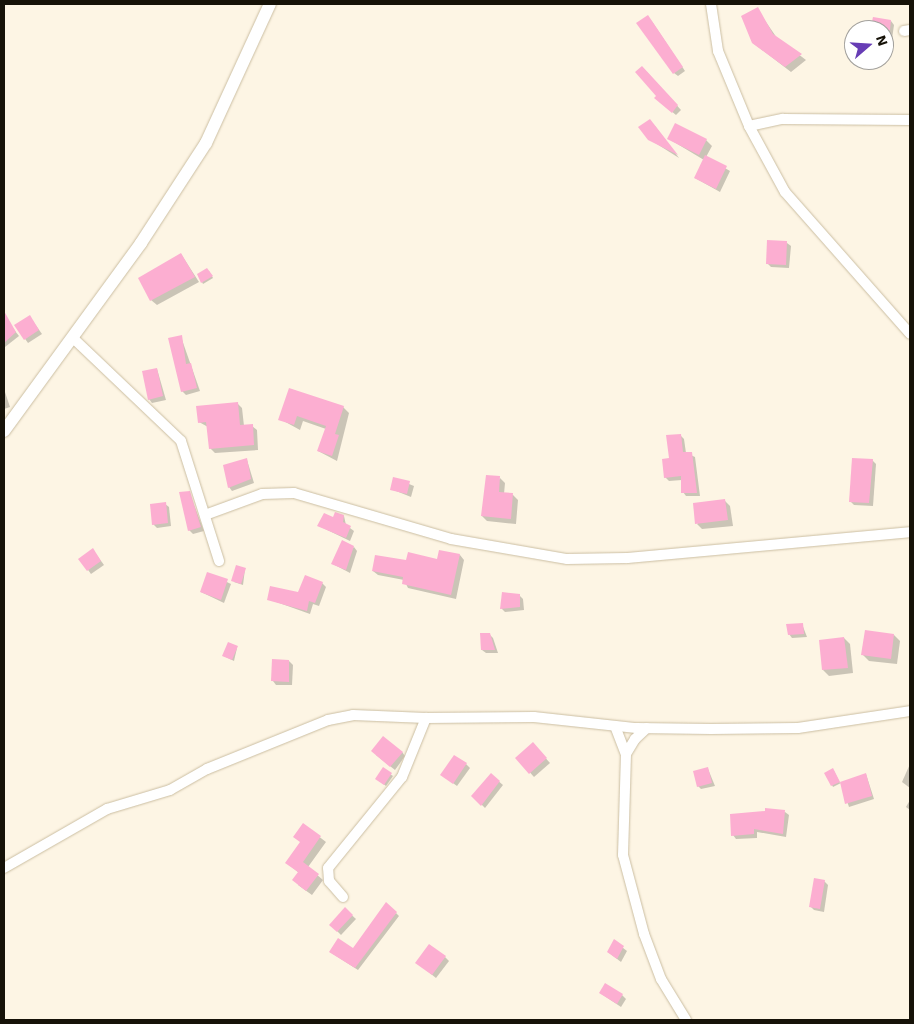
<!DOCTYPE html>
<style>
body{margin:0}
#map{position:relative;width:914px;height:1024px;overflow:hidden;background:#fdf5e4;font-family:"Work Sans",sans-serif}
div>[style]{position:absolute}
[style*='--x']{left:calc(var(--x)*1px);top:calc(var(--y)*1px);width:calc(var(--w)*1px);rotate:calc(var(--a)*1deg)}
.shadow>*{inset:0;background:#0003}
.building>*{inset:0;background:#fcaed1}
.roads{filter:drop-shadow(0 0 1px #cbbea2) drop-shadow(0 0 1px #cbbea2)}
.minor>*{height:10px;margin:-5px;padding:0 5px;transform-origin:5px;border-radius:5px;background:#fff}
.tertiary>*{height:12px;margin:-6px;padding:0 6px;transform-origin:6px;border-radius:6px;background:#fff}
span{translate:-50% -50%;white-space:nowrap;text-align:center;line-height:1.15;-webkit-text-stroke:5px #fff;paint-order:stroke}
.frame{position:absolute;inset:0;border:5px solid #161208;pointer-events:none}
.north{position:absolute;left:844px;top:20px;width:50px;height:50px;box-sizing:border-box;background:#fff;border:1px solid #a2a09c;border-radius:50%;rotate:71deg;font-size:14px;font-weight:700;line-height:20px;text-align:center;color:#161208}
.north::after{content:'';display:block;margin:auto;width:18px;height:22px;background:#673db5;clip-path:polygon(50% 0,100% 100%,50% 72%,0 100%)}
</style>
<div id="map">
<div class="shadow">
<i style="clip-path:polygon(757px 9px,777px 38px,806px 60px,791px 72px,753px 43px)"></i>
<i style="clip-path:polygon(651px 20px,685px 71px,678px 76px,674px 73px)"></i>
<i style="clip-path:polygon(891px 21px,894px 25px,891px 46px,884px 45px,884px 30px,872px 30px)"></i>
<i style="clip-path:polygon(646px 71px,681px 110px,676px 115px,660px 102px)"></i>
<i style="clip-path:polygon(655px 126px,679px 158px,649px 139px)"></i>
<i style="clip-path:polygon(669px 139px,706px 140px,712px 146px,706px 157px,730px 171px,720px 192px,695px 178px,704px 160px)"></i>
<i style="clip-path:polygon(769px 241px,787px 243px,791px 246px,789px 268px,771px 267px,767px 263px)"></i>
<i style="clip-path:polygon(181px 254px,199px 282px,157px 305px,151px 300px)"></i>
<i style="clip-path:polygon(209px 271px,213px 278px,203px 284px,202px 282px)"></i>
<i style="clip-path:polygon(4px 317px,19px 336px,5px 347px,4px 346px)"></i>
<i style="clip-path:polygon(30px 317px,42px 334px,28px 343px,16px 326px)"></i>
<i style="clip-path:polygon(181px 337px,200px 391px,186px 395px,182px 391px)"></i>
<i style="clip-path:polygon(157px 369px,166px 400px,152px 403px,149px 399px)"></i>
<i style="clip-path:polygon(4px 389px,10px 407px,4px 409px)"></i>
<i style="clip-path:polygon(290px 389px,343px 407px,349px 413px,337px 461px,318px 451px,326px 429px,303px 421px,300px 430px,280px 419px)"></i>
<i style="clip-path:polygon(237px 403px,242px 408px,244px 426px,252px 426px,257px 430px,258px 450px,215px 453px,210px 448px,208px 427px,199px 422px)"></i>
<i style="clip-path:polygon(680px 435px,684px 439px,686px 453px,695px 457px,700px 496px,686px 496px,683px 492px,682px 480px,669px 481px,665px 477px)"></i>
<i style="clip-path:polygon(247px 460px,254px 483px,232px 491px,229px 487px)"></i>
<i style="clip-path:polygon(872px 460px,876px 464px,873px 506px,854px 505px,850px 501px)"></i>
<i style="clip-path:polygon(394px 478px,414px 486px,411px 497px,391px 489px)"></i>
<i style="clip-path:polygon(500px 478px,505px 483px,504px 494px,513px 495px,518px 500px,516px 524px,487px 521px,482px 516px)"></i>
<i style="clip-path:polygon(189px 492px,204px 531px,193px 534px,189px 530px)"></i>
<i style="clip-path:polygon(724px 500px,730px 506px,733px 526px,702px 529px,697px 524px)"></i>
<i style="clip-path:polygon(165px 504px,169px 507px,171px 526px,157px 528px,153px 524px)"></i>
<i style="clip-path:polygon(344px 516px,346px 525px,354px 531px,350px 541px,319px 526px)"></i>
<i style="clip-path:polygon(354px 547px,357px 551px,350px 573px,333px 564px)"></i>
<i style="clip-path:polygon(96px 554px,104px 565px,91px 574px,80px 559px)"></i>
<i style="clip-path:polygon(460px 555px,464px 560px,456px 599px,408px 588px,404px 580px,378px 575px,373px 571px,407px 562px,438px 561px)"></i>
<i style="clip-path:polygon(245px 569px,243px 585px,234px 582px)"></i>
<i style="clip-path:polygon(208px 573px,231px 584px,224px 603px,201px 592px)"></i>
<i style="clip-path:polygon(322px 583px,326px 587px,319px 606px,313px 604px,310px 614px,268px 599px,298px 594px)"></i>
<i style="clip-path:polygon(520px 596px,523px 599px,524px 610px,505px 612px,501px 608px)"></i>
<i style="clip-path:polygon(802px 624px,807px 637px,792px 638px,789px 634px)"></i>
<i style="clip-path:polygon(489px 634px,493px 638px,498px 653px,486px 653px,482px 650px)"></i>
<i style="clip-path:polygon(894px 635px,900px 641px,897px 664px,869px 661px,863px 655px)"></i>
<i style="clip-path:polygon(844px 638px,850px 644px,853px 673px,829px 676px,823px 670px)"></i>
<i style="clip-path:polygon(237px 648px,234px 661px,224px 656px)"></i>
<i style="clip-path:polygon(289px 661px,293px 665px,292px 685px,276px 685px,273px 681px)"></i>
<i style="clip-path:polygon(533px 744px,550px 763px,534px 777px,517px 758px)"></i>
<i style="clip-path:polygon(402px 752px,405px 756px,395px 770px,376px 755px)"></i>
<i style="clip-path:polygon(466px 764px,470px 768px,457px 786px,446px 778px)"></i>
<i style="clip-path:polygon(910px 764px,910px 788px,902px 782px)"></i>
<i style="clip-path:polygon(383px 769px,393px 776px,386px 786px,378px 780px)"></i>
<i style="clip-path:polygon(708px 769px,715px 786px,701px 789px,698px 786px)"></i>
<i style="clip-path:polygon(834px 771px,840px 783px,866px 774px,874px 799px,849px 807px,841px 783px,833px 787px,826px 773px)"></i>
<i style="clip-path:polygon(491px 775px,503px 785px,485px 808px,473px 796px)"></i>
<i style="clip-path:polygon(910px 800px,910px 810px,906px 807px)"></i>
<i style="clip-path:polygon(785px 812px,789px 815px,786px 837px,757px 832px,757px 838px,736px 839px,733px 835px)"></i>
<i style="clip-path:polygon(304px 825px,326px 842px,308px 867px,323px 880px,312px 895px,298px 885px,299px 873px,287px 863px,301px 843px)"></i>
<i style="clip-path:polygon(824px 881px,828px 885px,824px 912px,814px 910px,811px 907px)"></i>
<i style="clip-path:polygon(345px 909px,356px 919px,341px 935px,331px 925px)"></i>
<i style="clip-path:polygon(396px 913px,399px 916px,358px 970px,330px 952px,353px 950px)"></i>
<i style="clip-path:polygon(614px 941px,627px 951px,621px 962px,608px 952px)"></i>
<i style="clip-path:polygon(445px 957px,449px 961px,436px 978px,421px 966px)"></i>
<i style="clip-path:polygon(600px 993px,622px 995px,626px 999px,621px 1007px)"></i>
</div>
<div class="building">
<i style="clip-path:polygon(758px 7px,773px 34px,802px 54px,785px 67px,752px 43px,741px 16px)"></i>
<i style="clip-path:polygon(648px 15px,683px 67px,673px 74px,636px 23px)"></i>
<i style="clip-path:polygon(873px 17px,891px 20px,890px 30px,870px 30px)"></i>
<i style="clip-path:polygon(642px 66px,678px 105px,672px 113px,654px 98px,656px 96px,635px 72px)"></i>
<i style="clip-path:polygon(650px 119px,678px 155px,648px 140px,638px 127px)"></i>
<i style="clip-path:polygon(675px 123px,707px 139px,699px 155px,667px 139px)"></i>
<i style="clip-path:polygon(705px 155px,727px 166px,716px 189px,694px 178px)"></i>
<i style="clip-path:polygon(767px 240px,787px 241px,786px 265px,766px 264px)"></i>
<i style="clip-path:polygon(181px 253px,195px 277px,150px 301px,138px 278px)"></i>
<i style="clip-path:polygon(207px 268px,213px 276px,201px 283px,197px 274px)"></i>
<i style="clip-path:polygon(4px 311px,16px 332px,4px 343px)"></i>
<i style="clip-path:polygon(30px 315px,39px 330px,24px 340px,14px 325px)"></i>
<i style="clip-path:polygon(182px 335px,186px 364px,191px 363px,197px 388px,181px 392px,168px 338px)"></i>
<i style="clip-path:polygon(157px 368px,163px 396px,148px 400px,142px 371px)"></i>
<i style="clip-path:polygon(289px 388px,344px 406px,335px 434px,339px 435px,332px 456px,317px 451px,326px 426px,297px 416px,294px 425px,278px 420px)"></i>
<i style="clip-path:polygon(238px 402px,240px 425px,253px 424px,254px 445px,209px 449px,206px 422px,198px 423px,196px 406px)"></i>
<i style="clip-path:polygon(681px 434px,683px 452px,692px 452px,697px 493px,681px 493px,681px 476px,664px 478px,662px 459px,669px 458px,666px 435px)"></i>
<i style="clip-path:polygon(247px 458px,251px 479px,228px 488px,223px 465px)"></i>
<i style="clip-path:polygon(852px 458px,873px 459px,869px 503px,849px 502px)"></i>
<i style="clip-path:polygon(486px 475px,500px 476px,499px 492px,513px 493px,511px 519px,481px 516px)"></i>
<i style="clip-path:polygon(393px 477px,410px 481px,407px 494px,390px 490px)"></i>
<i style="clip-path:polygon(190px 491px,201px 527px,188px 531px,179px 492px)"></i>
<i style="clip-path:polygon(725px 499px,728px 520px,695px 524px,693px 503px)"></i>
<i style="clip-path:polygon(166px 502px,168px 523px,152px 525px,150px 504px)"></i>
<i style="clip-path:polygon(335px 512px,344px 515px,343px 522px,351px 526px,346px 538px,317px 526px,324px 513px,333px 517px)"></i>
<i style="clip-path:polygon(342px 540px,354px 546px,346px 570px,331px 564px)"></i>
<i style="clip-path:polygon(93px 548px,101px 561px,87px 571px,78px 559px)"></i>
<i style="clip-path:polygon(439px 550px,460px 554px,451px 595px,402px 584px,403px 577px,372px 571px,375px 555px,406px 560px,408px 552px,437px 559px)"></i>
<i style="clip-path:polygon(236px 565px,246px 568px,241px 584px,231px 581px)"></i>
<i style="clip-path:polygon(207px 572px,228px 579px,221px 600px,200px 592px)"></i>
<i style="clip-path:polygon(305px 575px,323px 582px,315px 603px,309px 601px,307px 611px,267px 600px,270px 586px,298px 592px)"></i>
<i style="clip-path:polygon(502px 592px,520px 594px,520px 607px,500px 609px)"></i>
<i style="clip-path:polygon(803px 623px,804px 634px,788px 635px,786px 624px)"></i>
<i style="clip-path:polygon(865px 630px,894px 634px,891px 659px,861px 655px)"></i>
<i style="clip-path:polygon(480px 633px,490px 633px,495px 650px,481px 650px)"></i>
<i style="clip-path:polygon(844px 637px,848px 668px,822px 670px,819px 640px)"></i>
<i style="clip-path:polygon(228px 642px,238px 646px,232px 660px,222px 656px)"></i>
<i style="clip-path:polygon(272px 659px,289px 660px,289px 682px,271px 681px)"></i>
<i style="clip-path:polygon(383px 736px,403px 752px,390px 767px,371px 751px)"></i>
<i style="clip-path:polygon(533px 742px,547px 758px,529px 774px,515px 758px)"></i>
<i style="clip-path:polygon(454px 755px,467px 763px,453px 784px,440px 775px)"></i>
<i style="clip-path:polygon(383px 767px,392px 773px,384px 785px,375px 779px)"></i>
<i style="clip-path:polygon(708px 767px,712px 783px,697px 787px,693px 771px)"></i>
<i style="clip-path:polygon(833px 768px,840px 782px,831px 786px,824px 773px)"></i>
<i style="clip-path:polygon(491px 773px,500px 781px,481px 806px,471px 796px)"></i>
<i style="clip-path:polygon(866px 773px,872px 796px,845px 804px,840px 782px)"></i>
<i style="clip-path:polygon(765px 808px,785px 810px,783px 834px,754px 829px,754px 834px,731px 836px,730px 814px,765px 811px)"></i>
<i style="clip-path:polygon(303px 823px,321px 836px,303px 862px,319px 874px,306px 891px,292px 880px,298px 872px,285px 863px,300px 842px,293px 837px)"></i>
<i style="clip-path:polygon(814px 878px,825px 880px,820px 909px,809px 907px)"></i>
<i style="clip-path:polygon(386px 902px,397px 912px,355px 968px,329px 952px,338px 938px,353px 948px)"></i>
<i style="clip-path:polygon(345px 907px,353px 915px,337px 932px,329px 925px)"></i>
<i style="clip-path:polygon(614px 939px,624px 946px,617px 959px,607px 952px)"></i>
<i style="clip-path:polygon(429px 944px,446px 956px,432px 975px,415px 963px)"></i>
<i style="clip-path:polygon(605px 983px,623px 994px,617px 1004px,599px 993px)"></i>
</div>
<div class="roads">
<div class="minor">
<i style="--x:711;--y:4;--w:48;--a:81.5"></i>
<i style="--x:718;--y:51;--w:81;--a:67.5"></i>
<i style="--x:749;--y:126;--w:75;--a:61.4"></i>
<i style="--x:785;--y:192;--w:189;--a:48.6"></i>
<i style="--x:904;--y:31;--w:6;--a:-9"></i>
<i style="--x:749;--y:126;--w:35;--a:-12"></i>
<i style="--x:783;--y:119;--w:127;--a:0.5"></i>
<i style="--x:73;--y:338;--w:149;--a:43.6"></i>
<i style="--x:181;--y:441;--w:126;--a:72.4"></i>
<i style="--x:205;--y:515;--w:61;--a:-20.2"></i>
<i style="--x:262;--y:494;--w:32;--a:-2"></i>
<i style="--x:294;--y:493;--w:164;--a:16.3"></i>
<i style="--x:451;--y:539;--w:118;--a:9.8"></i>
<i style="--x:567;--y:559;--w:60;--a:-1"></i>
<i style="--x:627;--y:558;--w:284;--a:-5.2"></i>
<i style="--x:615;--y:726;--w:30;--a:69"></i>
<i style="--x:626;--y:754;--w:101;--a:91.7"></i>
<i style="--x:623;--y:855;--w:82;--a:75.1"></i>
<i style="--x:644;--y:934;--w:48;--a:69.3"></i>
<i style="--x:661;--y:979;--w:48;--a:58.6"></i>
<i style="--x:626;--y:754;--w:17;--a:-59"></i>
<i style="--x:635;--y:739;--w:16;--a:-43"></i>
<i style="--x:4;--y:868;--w:119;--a:-29.8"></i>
<i style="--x:107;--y:809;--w:66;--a:-16.8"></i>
<i style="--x:170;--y:790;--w:43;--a:-29.6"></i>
<i style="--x:207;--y:769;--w:131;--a:-22"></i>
<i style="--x:328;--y:720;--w:25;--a:-11"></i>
<i style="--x:353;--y:715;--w:73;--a:2.4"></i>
<i style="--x:426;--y:718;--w:108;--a:-0.5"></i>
<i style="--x:534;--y:717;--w:103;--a:6.2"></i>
<i style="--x:636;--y:728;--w:75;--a:0.8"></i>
<i style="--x:711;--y:729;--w:87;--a:-0.7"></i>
<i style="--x:798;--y:728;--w:113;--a:-8.6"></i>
<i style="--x:343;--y:897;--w:21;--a:-131"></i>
<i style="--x:329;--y:881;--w:13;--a:-94"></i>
<i style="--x:328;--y:868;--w:117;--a:-50.9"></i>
<i style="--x:402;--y:777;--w:64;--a:-67.9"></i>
</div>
<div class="tertiary">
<i style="--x:4;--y:431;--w:233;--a:-53.9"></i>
<i style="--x:141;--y:243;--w:119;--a:-57"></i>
<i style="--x:206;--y:143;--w:153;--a:-65.3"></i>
</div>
</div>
<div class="frame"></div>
<div class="north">N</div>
</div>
